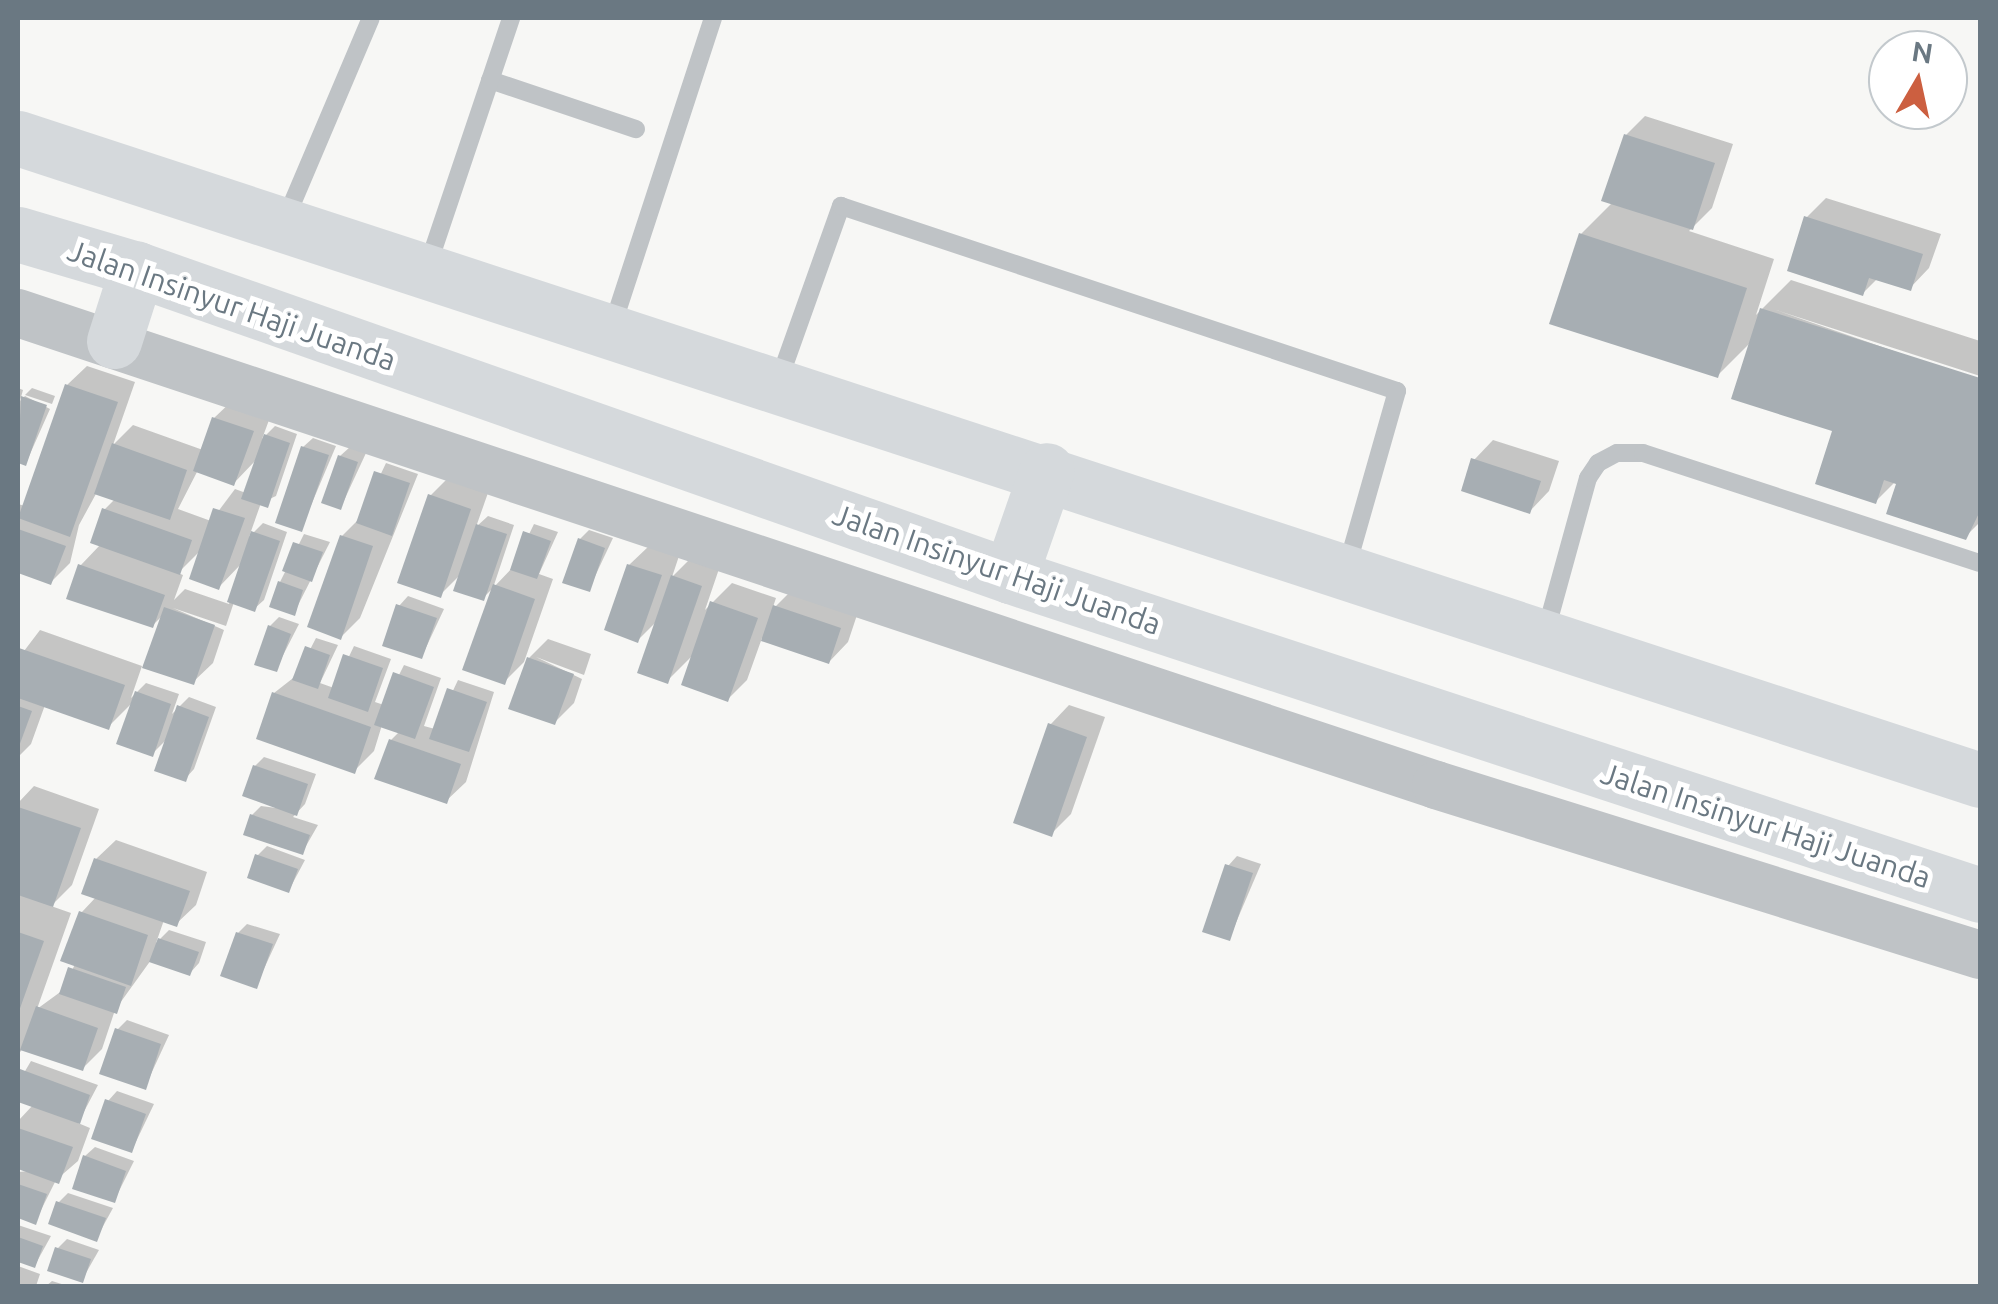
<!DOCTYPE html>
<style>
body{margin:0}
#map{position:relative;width:1998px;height:1304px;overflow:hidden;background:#f7f7f5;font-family:Ubuntu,sans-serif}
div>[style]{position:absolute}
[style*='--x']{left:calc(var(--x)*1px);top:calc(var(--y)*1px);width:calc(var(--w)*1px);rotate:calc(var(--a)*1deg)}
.shadow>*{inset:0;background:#0003}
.building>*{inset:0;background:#a7aeb3}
.service>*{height:18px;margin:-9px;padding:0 9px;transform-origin:9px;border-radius:9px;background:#bfc3c6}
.tertiary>*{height:48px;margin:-24px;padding:0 24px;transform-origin:24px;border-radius:24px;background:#bfc3c6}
.trunk>*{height:55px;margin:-27.5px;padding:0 27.5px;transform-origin:27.5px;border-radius:27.5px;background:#d5d9dc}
span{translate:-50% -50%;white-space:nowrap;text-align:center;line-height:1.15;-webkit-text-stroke:10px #fff;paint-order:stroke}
.street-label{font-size:30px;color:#6a7882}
.frame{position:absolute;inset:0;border:20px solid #6a7882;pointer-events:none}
.north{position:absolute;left:1868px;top:30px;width:100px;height:100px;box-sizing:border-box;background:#fff;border:2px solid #c3c9cd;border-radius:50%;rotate:9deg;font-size:28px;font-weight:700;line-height:40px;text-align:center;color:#6a7882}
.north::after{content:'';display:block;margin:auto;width:35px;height:45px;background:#cc5f40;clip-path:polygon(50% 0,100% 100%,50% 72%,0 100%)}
</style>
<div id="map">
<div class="shadow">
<i style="clip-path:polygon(1645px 116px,1733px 144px,1712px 208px,1689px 231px,1774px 259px,1756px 315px,1791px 280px,1980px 341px,1980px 376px,1776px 310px,1980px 381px,1980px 522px,1965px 537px,1901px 476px,1875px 502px,1835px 429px,1752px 341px,1717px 376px,1581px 234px,1613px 202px,1626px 135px)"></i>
<i style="clip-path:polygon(1826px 198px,1941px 234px,1929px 268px,1910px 288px,1878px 278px,1863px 293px,1806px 218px)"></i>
<i style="clip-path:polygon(evenodd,87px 366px,135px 382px,113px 445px,133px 425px,203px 450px,214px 418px,234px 399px,272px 412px,262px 439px,275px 426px,297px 434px,276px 496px,261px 503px,249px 537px,263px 523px,287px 532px,264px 600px,254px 609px,234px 602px,226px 626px,173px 608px,224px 630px,213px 663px,193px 682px,164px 614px,153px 625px,80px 566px,101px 544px,104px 510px,115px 499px,97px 492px,79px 525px,70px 563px,51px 582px,18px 571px,18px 504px,25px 506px,67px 385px,87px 366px,257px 459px,246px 493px,235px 489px,211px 521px,178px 509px,198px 470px,234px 483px,257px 459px,87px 366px,201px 550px,219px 587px,243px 562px,229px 604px,185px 589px,174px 600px,183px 575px,178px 573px,201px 550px)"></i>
<i style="clip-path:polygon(18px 388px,23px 390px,20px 401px,25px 396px,50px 409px,26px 463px,18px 461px)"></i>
<i style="clip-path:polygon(32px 388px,55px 396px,52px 404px,25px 395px)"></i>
<i style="clip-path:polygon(313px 438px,336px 446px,301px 529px,303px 447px)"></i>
<i style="clip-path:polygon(1493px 440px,1559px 461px,1549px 491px,1530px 511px,1474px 460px)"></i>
<i style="clip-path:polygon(350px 447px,366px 453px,341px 507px,340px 456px)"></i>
<i style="clip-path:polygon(386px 463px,418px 474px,360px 618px,341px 637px,342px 536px,360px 518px)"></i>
<i style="clip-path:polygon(450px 476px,489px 490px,476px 527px,488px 516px,514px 525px,493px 588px,513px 567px,534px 524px,558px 532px,539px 574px,553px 579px,524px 662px,504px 682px,494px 587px,483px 598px,461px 574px,440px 595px,430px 496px)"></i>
<i style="clip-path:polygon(589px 530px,613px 538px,589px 589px,580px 539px)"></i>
<i style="clip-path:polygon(304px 534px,330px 542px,294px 613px,280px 582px)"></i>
<i style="clip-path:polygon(649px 546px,679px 556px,672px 577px,693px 556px,720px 566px,705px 610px,732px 583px,776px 598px,772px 610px,795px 587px,859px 609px,848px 642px,829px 662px,762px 638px,747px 680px,728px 699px,694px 654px,667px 681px,658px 620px,638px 640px,629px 565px)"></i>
<i style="clip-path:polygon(408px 596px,444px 609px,422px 656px,399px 606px)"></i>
<i style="clip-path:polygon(279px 617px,299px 624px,276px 669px,270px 626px)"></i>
<i style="clip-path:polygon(40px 630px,142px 666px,131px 698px,146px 683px,179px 694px,172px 714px,189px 697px,216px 707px,194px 769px,185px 779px,169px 737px,152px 754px,133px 702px,108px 727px,45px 705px,31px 744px,18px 757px,18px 659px)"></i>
<i style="clip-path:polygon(316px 638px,338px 645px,320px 683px,334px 688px,354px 646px,391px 659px,375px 702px,384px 705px,404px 665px,441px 678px,424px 726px,435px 729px,458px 680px,494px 692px,466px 782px,446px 801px,391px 740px,400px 731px,382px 725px,374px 751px,354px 771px,274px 693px,297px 675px)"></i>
<i style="clip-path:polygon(548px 639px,591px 654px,584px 675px,536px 657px,582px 679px,574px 703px,555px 722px,529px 658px)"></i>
<i style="clip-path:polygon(1069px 705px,1105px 717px,1071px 814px,1051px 834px,1050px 725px)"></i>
<i style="clip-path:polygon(264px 757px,316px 774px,305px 804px,293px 817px,318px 825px,302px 853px,252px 815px,261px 806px,284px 809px,255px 766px)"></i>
<i style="clip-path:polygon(34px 786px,99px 809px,72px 885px,51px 906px,71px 913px,37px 1009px,63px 990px,75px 964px,81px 913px,97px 896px,96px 859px,116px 840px,207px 872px,196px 905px,176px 924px,164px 920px,156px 943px,169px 930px,206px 942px,199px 963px,190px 973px,151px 960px,115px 1010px,102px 1049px,82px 1069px,23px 1048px,18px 1055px,18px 803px)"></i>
<i style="clip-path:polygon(267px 846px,305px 860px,289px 890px,257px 856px)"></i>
<i style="clip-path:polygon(1237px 856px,1261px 864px,1229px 939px,1228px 866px)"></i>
<i style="clip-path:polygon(247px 924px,280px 934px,256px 986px,238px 933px)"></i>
<i style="clip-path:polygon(127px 1020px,169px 1035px,145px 1087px,117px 1030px)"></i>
<i style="clip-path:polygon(31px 1061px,98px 1085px,78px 1123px,90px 1128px,78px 1161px,56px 1180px,35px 1222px,18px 1216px,18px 1172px,30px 1171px,18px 1166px,18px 1121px,33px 1105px,18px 1099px,18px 1083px)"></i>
<i style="clip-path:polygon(117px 1091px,154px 1104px,132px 1150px,108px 1101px)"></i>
<i style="clip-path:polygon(95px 1147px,134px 1161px,114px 1201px,85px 1156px)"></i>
<i style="clip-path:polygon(68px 1193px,113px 1208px,96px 1239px,59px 1202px)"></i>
<i style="clip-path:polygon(18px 1225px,51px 1236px,35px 1265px,18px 1259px)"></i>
<i style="clip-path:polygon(67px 1239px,99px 1250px,82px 1280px,58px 1248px)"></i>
<i style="clip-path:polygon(18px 1266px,40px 1274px,36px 1286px,18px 1286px)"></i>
<i style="clip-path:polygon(52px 1281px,68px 1286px,46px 1286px)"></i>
</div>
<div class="building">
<i style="clip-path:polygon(1624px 134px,1715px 163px,1693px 230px,1601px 201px)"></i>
<i style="clip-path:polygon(1804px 216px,1923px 254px,1911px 291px,1869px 278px,1863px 296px,1787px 271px)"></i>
<i style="clip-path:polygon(1579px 233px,1747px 288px,1718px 378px,1549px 324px)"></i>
<i style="clip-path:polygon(1760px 308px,1980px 378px,1980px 511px,1966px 540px,1886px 514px,1896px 484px,1884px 480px,1876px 504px,1815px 484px,1832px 431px,1731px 399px)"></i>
<i style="clip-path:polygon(65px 384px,118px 402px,70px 537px,18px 518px)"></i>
<i style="clip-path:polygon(21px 396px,47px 405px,26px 466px,18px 463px)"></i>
<i style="clip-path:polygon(212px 417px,254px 431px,234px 486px,193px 471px)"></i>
<i style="clip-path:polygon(264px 434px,290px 443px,268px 508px,241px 499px)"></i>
<i style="clip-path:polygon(112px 443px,187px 470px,170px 520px,94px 494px)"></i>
<i style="clip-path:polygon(301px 446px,329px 455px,302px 532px,275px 523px)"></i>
<i style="clip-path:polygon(338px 455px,358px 462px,341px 510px,321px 503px)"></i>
<i style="clip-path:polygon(1471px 458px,1541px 481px,1530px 514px,1461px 491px)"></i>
<i style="clip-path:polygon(374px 471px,410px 483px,392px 536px,356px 523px)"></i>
<i style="clip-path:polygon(428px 494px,471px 509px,441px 598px,397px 583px)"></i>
<i style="clip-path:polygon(102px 508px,192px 540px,180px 575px,90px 543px)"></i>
<i style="clip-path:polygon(213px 508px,245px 518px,219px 590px,189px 579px)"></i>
<i style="clip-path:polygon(476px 524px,507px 534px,484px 601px,453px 591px)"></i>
<i style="clip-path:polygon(18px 529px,66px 546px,51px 585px,18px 573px)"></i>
<i style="clip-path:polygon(251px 531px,280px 541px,255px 612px,227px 602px)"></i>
<i style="clip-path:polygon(523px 531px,551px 541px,537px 579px,510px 570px)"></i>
<i style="clip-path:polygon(340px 535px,373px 546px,341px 640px,307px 627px)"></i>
<i style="clip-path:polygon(578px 538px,605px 548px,590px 592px,562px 583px)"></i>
<i style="clip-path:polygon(293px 542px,323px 552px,312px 582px,282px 571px)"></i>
<i style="clip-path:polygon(78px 564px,165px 595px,153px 628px,66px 599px)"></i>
<i style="clip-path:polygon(627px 564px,662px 575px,638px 643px,604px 630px)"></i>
<i style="clip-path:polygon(671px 575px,702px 586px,668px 684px,637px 673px)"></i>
<i style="clip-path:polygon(278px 581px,303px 590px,295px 616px,269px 607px)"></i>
<i style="clip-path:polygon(493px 584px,535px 599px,505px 685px,462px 670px)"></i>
<i style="clip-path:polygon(710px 601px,758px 618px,728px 702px,681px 685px)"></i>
<i style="clip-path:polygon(396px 604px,437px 618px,422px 659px,382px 646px)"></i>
<i style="clip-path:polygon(773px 605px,841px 628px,829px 664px,761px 641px)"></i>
<i style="clip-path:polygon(164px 607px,215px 625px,194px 685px,142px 668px)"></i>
<i style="clip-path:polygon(268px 625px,291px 634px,277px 672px,254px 665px)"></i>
<i style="clip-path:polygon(305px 646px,330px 655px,318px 689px,292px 680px)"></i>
<i style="clip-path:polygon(19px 648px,125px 685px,109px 730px,18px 698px)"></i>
<i style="clip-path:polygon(343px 654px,383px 668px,368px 712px,328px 698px)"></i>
<i style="clip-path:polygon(527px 657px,574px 674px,555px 725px,508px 709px)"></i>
<i style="clip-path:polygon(393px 672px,434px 687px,415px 739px,374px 725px)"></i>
<i style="clip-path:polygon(447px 688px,487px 702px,469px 752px,429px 739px)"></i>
<i style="clip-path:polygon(135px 691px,171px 704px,153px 757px,116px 744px)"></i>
<i style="clip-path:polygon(272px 692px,371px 727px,355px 774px,256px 739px)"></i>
<i style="clip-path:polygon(177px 705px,209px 717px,186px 782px,154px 771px)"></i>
<i style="clip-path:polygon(18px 706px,32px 711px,18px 749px)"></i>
<i style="clip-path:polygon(1048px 723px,1087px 737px,1052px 837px,1013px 823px)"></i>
<i style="clip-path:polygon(389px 739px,461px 764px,447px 804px,374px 779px)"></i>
<i style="clip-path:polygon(253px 765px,308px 784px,297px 816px,242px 796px)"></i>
<i style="clip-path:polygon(18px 807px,81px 828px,53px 907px,18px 895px)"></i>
<i style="clip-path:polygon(250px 814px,310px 835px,303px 855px,243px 835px)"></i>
<i style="clip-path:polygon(255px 854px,298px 869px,289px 893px,247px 878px)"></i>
<i style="clip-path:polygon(94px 858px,190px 891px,177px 927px,81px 894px)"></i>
<i style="clip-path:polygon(1225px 864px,1253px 873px,1230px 941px,1202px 932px)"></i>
<i style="clip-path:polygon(79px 911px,148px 935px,131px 986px,60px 961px)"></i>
<i style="clip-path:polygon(18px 932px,44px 941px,18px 1014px)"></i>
<i style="clip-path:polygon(236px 932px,273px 944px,257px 989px,220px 976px)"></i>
<i style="clip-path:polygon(158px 938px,199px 952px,190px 976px,149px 962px)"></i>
<i style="clip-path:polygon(68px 967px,126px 987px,117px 1014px,59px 994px)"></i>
<i style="clip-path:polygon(36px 1006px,98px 1028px,83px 1071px,20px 1050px)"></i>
<i style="clip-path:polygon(115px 1028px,161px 1044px,146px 1090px,99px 1074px)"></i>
<i style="clip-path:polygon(20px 1069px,90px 1095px,80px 1124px,18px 1102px)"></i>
<i style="clip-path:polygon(105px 1099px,146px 1114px,132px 1153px,91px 1139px)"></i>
<i style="clip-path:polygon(18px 1128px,73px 1147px,59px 1184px,18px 1169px)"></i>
<i style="clip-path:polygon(83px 1155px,126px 1171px,115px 1203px,72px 1189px)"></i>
<i style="clip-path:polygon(18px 1184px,47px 1194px,36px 1225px,18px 1218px)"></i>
<i style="clip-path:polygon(56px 1201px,106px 1218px,97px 1242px,48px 1224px)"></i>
<i style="clip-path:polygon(18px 1237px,43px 1246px,35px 1268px,18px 1262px)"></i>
<i style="clip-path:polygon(55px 1247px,91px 1259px,83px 1283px,47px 1271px)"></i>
</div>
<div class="service">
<i style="--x:490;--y:80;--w:154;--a:18.6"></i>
<i style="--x:286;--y:218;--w:217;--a:-67"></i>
<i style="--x:427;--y:268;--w:264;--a:-71.4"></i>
<i style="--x:612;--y:327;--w:325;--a:-71.9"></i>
<i style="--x:779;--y:380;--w:185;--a:-70.4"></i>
<i style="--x:841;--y:206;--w:586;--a:18.4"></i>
<i style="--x:1397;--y:391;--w:182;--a:105.9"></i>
<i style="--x:1545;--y:634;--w:162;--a:-74.6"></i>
<i style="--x:1588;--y:478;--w:18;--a:-56"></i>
<i style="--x:1598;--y:463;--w:21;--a:-28"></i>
<i style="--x:1617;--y:453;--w:26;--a:0"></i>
<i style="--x:1643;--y:453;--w:354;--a:18.1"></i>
</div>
<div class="tertiary">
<i style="--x:18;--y:313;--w:1494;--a:18.41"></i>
<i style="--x:1436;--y:785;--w:570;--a:17.35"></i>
</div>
<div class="trunk">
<i style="--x:18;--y:138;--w:2064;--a:18.12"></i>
<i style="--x:18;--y:234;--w:124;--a:16.4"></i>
<i style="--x:137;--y:269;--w:925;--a:19.37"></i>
<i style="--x:1010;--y:576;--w:1021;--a:18.2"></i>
<i style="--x:114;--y:341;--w:76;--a:-72.3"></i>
<i style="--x:1010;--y:576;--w:112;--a:-70.8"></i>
</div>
<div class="street-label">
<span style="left:232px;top:305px;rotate:19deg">Jalan Insinyur Haji Juanda</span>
<span style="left:997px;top:569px;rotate:19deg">Jalan Insinyur Haji Juanda</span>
<span style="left:1766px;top:825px;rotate:18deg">Jalan Insinyur Haji Juanda</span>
</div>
<div class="frame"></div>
<div class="north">N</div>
</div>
